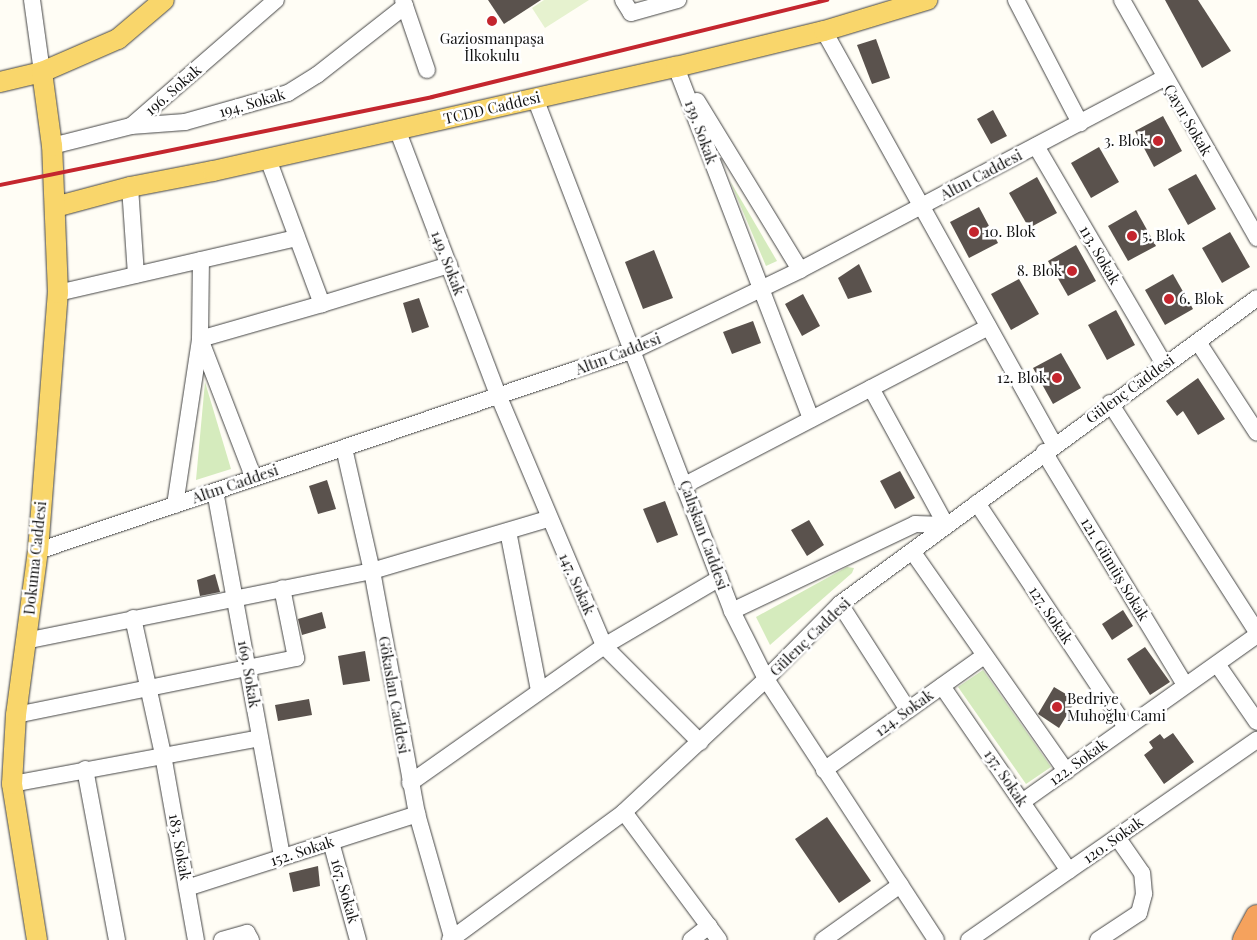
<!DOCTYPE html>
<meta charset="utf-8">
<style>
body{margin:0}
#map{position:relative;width:1257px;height:940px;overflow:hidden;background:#fffdf5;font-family:"Playfair Display",serif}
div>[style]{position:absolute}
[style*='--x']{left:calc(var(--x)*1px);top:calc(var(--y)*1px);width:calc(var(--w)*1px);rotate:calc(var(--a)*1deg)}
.green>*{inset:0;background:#d5ebbd}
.pitch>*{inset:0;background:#e6f2cf}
.building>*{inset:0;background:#5a524d}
.roads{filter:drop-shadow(0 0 1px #444) drop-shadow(0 0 1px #444)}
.minor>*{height:16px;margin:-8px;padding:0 8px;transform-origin:8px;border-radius:8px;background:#fff}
.major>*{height:20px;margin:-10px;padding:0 10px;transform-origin:10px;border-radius:10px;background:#f9d66b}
.highway>*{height:24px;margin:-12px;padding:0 12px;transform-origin:12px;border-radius:12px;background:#f5a25d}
.rail>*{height:4px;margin:-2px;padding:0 2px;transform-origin:2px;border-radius:2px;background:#c4262e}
.dots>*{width:14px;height:14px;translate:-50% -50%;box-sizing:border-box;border:2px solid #fff;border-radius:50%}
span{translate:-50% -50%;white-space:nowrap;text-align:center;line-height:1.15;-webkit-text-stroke:5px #fff;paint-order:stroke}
.poi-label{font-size:15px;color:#111}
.right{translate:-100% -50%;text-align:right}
.left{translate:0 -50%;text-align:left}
.street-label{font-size:15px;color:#111}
</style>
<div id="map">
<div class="green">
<i style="clip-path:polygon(730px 181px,777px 261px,766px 266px)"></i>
<i style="clip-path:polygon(205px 382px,231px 469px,196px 480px)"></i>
<i style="clip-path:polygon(847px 567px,854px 568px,852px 573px,770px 645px,756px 617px)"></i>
<i style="clip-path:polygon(983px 670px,1051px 767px,1026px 784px,958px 687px)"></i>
</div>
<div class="pitch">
<i style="clip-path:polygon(544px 0,589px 0,545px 28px,532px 8px)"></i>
</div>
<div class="building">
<i style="clip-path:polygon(488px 0,541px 0,504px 24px)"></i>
<i style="clip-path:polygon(1165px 0,1198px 0,1231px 51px,1202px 68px)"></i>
<i style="clip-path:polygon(876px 39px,890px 78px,872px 84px,857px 45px)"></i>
<i style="clip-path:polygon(993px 110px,1007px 136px,991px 144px,977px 119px)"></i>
<i style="clip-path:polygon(1163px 116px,1182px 151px,1154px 167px,1135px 131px)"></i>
<i style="clip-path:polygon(1099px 147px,1119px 182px,1091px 198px,1071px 163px)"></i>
<i style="clip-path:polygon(1196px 174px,1216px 209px,1188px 225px,1168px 189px)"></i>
<i style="clip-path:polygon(1037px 177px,1057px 213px,1029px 228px,1009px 193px)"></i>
<i style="clip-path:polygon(979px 207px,998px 243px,969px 258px,950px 222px)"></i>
<i style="clip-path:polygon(1136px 210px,1156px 246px,1128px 261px,1108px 226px)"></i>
<i style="clip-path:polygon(1230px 232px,1250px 267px,1222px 283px,1202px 248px)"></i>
<i style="clip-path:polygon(1076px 245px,1096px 281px,1068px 296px,1048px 261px)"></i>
<i style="clip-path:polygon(654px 250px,673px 298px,643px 309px,625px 262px)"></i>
<i style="clip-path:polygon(859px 264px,872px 292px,848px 299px,838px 278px)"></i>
<i style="clip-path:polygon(1173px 274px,1193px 309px,1165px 325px,1145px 290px)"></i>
<i style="clip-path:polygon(1019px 279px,1039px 314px,1011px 330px,991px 294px)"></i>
<i style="clip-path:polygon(803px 294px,820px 326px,802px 336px,785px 304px)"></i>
<i style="clip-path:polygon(419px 298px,429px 327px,412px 333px,403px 303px)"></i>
<i style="clip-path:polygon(1116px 310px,1135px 345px,1107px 360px,1088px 325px)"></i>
<i style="clip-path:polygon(753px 321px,761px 343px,732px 354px,723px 332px)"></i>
<i style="clip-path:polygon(1061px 353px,1081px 388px,1053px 404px,1033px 368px)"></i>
<i style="clip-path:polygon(1198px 378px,1225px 419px,1198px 435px,1183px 411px,1177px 416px,1166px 401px)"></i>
<i style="clip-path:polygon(900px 471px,915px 498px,895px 509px,880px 481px)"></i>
<i style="clip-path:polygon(327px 480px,336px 509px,318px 514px,309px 486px)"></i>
<i style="clip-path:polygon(665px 501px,678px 535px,657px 543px,643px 509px)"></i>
<i style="clip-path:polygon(809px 520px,824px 545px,807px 556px,791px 530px)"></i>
<i style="clip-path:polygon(215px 574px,220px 592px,200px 596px,197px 580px)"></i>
<i style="clip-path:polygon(1123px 610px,1133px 626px,1112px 640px,1102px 624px)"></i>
<i style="clip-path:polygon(322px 612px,326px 628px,302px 635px,298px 619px)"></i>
<i style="clip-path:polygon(1145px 647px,1170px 682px,1150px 695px,1127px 659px)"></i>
<i style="clip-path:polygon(365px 651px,370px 681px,343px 685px,338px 656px)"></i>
<i style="clip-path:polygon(1054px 687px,1076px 700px,1059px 728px,1038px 714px)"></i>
<i style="clip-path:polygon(309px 699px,312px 715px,278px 721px,275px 705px)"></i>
<i style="clip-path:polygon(1173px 733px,1194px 762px,1164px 784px,1144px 755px,1153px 748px,1149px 742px,1160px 734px,1164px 739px)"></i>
<i style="clip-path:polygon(827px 817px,871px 881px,839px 903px,795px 839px)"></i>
<i style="clip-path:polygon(318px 866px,320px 886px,293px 892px,289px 873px)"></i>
</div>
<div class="roads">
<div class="minor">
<i style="--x:32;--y:0;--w:73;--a:82.1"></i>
<i style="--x:403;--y:0;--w:74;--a:71.1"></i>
<i style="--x:623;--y:0;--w:15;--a:58"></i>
<i style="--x:631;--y:13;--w:49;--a:-15.5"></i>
<i style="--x:1016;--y:0;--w:139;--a:62.5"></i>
<i style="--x:1122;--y:0;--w:274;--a:60.4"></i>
<i style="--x:824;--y:31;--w:474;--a:60.9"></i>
<i style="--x:676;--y:67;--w:377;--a:69"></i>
<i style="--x:535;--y:98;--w:550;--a:68.99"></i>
<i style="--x:732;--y:611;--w:76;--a:63.4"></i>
<i style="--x:766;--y:679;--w:311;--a:56.9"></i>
<i style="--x:697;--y:101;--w:198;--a:58.6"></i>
<i style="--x:131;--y:126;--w:54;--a:-4.2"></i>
<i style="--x:185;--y:122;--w:107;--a:-15.7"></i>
<i style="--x:288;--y:93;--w:34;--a:-32"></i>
<i style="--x:317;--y:75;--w:112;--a:-38.1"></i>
<i style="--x:397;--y:129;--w:287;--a:69.2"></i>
<i style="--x:499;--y:397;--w:270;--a:67.1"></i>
<i style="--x:604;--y:646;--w:136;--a:45"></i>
<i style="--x:52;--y:146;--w:81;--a:-14.2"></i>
<i style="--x:131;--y:126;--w:192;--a:-41"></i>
<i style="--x:1036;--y:146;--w:253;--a:59.6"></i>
<i style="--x:268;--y:159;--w:155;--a:69.6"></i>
<i style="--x:322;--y:304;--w:133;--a:-17.1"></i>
<i style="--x:130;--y:187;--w:88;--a:86.1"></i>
<i style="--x:58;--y:293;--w:245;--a:-13"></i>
<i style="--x:1198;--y:342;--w:108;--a:57"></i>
<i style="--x:871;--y:388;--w:156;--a:61.3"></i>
<i style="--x:1110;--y:403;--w:272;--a:57.3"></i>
<i style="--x:344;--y:448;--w:126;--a:77.2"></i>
<i style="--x:372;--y:571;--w:247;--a:79.5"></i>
<i style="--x:417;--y:814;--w:131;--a:74.1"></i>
<i style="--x:1044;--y:452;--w:272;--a:58.8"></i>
<i style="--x:253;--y:476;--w:147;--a:-111.1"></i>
<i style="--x:200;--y:339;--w:127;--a:-16"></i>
<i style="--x:685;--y:485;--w:342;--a:-27.5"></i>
<i style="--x:215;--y:491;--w:372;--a:79.6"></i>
<i style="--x:977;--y:503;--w:269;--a:56.4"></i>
<i style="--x:175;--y:505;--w:168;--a:-81.4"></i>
<i style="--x:200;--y:339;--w:79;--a:-89.3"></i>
<i style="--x:508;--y:531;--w:163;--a:79"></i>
<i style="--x:38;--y:551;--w:629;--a:-18.64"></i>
<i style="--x:634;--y:350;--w:184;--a:-25.7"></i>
<i style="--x:800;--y:270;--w:412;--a:-27.8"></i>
<i style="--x:912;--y:551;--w:269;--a:55"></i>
<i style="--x:840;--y:604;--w:126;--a:57.3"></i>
<i style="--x:732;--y:611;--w:203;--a:-25.4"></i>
<i style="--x:915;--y:524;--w:31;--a:2"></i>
<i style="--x:133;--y:618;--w:140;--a:77.6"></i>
<i style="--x:163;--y:755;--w:188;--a:79.9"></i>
<i style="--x:25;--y:641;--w:354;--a:-11.4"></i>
<i style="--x:372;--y:571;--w:184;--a:-16.5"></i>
<i style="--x:1217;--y:664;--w:70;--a:55.4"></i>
<i style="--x:942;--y:686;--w:224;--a:55.5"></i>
<i style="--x:16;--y:715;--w:286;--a:-11.5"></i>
<i style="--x:296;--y:658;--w:71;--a:-101.3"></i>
<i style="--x:85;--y:769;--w:174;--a:79.4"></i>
<i style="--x:824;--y:770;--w:196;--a:-35.5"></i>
<i style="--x:410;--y:783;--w:237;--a:-35.2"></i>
<i style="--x:604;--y:646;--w:134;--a:-30.4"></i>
<i style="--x:12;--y:784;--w:252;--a:-10.5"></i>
<i style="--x:1022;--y:802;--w:288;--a:-35.4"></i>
<i style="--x:624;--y:812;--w:159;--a:53.4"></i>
<i style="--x:331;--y:842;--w:102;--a:74.6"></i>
<i style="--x:187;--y:888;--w:242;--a:-17.8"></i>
<i style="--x:222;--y:940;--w:26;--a:-16"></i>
<i style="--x:247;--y:933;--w:8;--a:60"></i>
<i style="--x:450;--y:940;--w:216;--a:-36.3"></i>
<i style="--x:624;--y:812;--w:195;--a:-43.1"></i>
<i style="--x:766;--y:679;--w:105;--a:-45.4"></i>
<i style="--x:840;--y:604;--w:517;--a:-36.27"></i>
<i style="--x:691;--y:940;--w:23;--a:-38"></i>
<i style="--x:823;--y:940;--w:95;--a:-35.5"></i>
<i style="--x:969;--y:940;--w:351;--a:-34.8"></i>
<i style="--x:1098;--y:940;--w:49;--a:-33.4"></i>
<i style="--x:1139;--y:913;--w:20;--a:-75"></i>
<i style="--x:1144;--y:894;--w:21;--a:-95"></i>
<i style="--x:1142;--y:873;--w:44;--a:-124.8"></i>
</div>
<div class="major">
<i style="--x:0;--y:82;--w:43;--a:-13.4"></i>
<i style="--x:42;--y:72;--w:83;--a:-23.5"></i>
<i style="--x:118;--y:39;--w:60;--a:-40.3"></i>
<i style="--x:55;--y:207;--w:78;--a:-14.9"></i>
<i style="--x:130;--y:187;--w:85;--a:-10.9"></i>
<i style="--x:213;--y:171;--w:475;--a:-12.7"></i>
<i style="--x:676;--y:67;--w:152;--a:-13.7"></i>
<i style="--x:824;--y:31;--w:108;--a:-16.8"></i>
<i style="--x:37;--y:940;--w:158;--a:-99.1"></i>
<i style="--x:12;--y:784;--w:69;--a:-86.7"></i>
<i style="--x:16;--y:715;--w:165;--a:-82.4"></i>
<i style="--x:38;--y:551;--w:259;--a:-85.6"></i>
<i style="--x:58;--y:293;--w:147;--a:-92.3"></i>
<i style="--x:52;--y:146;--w:75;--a:-97.7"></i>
</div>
<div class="highway">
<i style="--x:1245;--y:940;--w:26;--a:-62"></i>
</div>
</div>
<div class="rail">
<i style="--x:0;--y:185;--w:441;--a:-11.5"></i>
<i style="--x:432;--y:97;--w:407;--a:-13.8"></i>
</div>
<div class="dots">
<i style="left:492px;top:21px;background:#c4262e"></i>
<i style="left:1158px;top:141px;background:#c4262e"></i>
<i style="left:974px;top:232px;background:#c4262e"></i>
<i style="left:1132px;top:236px;background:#c4262e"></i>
<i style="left:1072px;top:271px;background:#c4262e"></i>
<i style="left:1169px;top:299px;background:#c4262e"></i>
<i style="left:1057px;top:378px;background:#c4262e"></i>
<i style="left:1057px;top:707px;background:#c4262e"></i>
</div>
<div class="poi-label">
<span style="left:492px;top:47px">Gaziosmanpaşa<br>İlkokulu</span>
<span class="right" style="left:1148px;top:141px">3. Blok</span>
<span class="left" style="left:984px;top:232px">10. Blok</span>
<span class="left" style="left:1142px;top:236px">5. Blok</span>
<span class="right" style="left:1062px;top:271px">8. Blok</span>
<span class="left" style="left:1179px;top:299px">6. Blok</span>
<span class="right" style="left:1047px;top:378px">12. Blok</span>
<span class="left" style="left:1067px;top:707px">Bedriye<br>Muhoğlu Cami</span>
</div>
<div class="street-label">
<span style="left:173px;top:90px;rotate:-41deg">196. Sokak</span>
<span style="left:252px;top:103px;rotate:-16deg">194. Sokak</span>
<span style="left:492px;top:108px;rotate:-13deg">TCDD Caddesi</span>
<span style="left:1188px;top:120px;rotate:60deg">Çayır Sokak</span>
<span style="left:701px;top:132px;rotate:70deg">139. Sokak</span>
<span style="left:981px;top:175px;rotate:-28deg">Altın Caddesi</span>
<span style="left:1100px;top:255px;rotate:60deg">113. Sokak</span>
<span style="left:448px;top:263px;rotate:69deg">149. Sokak</span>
<span style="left:618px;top:354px;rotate:-21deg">Altın Caddesi</span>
<span style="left:1130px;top:389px;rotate:-36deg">Gülenç Caddesi</span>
<span style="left:235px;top:484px;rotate:-19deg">Altın Caddesi</span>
<span style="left:704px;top:535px;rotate:70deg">Çalışkan Caddesi</span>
<span style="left:35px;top:558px;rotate:-84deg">Dokuma Caddesi</span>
<span style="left:1115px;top:569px;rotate:59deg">121. Gümüş Sokak</span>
<span style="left:577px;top:584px;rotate:66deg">147. Sokak</span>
<span style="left:1051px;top:615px;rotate:56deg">127. Sokak</span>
<span style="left:810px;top:637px;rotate:-44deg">Gülenç Caddesi</span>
<span style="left:249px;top:674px;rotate:80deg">169. Sokak</span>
<span style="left:394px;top:695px;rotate:80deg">Gökaslan Caddesi</span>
<span style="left:904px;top:713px;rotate:-36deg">124. Sokak</span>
<span style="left:1078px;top:762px;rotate:-36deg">122. Sokak</span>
<span style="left:1006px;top:778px;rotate:56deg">137. Sokak</span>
<span style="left:1113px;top:840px;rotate:-35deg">120. Sokak</span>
<span style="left:180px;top:847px;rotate:80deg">183. Sokak</span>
<span style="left:302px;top:851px;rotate:-18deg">152. Sokak</span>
<span style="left:345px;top:891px;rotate:74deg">167. Sokak</span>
</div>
</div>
